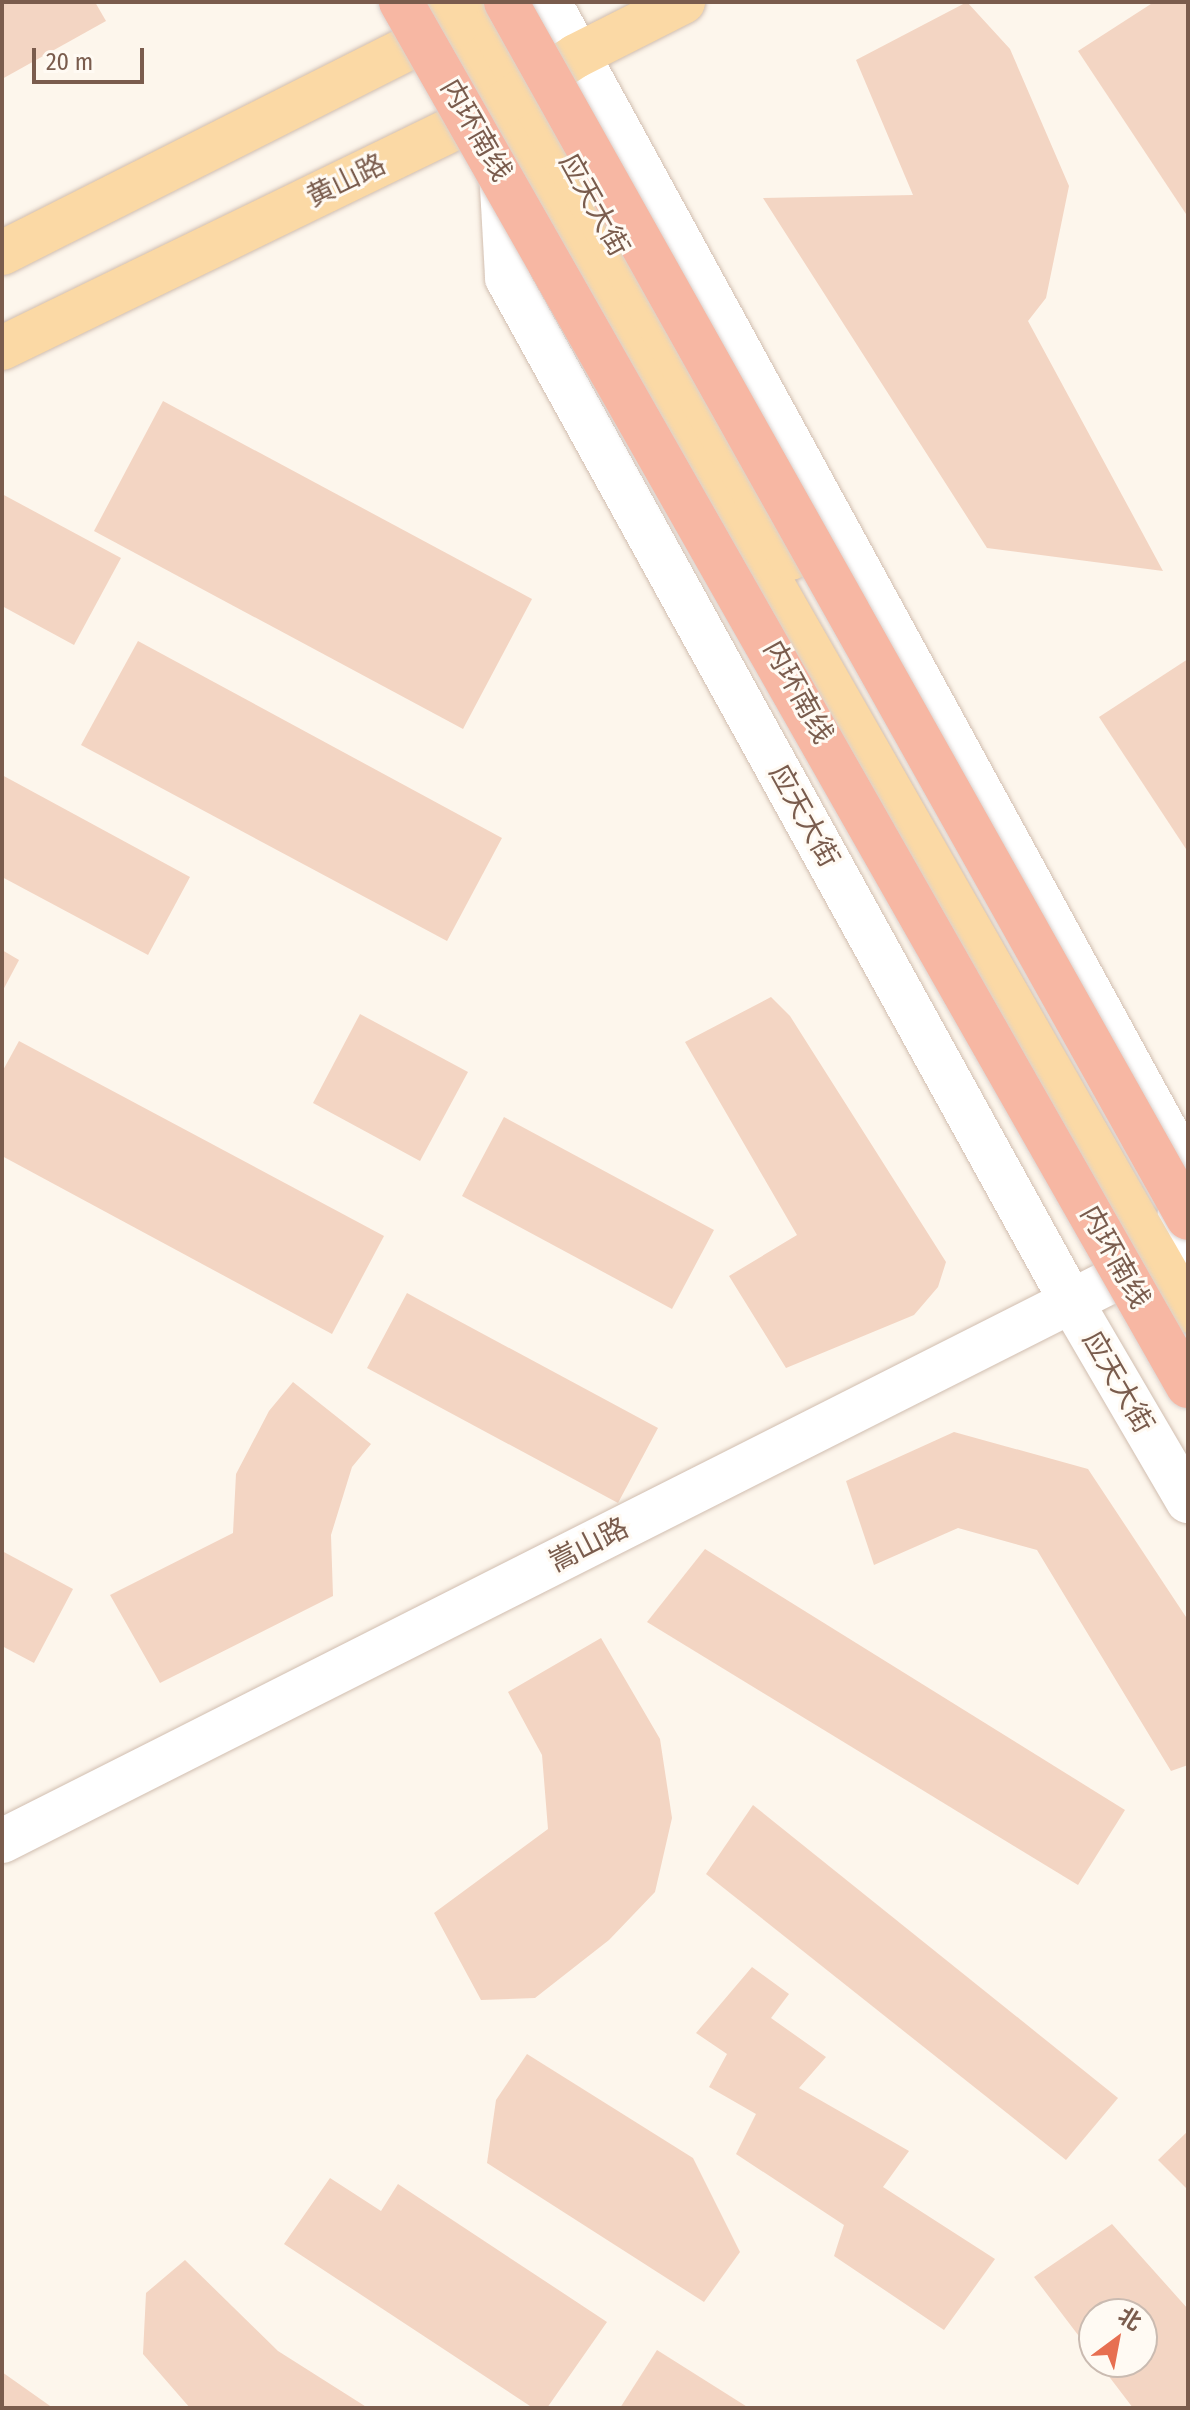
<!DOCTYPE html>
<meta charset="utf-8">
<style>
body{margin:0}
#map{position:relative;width:1190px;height:2410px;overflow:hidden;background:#fdf6ec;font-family:"Fira Sans Condensed","Noto Sans SC",sans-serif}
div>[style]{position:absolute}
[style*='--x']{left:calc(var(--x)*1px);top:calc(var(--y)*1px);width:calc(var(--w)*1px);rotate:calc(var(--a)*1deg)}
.building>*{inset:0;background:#f3d5c3}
.roads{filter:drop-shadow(0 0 2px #d1beb0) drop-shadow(0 0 2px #d1beb0)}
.minor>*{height:44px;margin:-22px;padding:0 22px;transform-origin:22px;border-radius:22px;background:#fff}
.major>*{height:44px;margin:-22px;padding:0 22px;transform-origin:22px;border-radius:22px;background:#fbd9a5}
.bridges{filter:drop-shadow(0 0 2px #dad1cd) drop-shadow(0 0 2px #dad1cd)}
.highway-bridge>*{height:44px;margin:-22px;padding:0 22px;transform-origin:22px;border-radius:22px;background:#f7b7a3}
span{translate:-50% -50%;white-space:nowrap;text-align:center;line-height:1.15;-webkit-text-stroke:6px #fffaf3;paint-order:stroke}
.street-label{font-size:28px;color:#7a5c4d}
.frame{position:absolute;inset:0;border:4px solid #7a5c4d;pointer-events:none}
.north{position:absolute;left:1078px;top:2298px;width:80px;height:80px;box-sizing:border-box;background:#fffaf3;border:2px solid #cabbb1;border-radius:50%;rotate:32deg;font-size:22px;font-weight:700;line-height:32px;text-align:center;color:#7a5c4d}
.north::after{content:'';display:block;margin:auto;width:28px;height:36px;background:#e76f51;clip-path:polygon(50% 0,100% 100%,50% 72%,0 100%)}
.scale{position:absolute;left:32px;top:48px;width:112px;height:36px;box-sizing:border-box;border:4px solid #7a5c4d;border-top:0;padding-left:10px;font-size:24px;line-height:28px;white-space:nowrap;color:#7a5c4d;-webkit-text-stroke:6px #fffaf3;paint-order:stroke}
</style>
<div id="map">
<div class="building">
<i style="clip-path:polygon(2px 2px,95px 2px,106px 21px,2px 79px)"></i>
<i style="clip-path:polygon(967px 2px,1010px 49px,1069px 186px,1046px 298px,1028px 321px,1163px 571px,987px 548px,763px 198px,913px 195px,856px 60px)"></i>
<i style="clip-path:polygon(1154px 2px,1188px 2px,1188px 217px,1078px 51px)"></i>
<i style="clip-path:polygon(163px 401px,532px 599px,463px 729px,94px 531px)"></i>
<i style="clip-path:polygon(2px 494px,121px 558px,74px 645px,2px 606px)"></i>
<i style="clip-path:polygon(138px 641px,502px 838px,447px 941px,81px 745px)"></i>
<i style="clip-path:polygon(1188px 659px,1188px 852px,1099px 717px)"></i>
<i style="clip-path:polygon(2px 775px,190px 877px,148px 955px,2px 877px)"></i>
<i style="clip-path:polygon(2px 950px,19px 960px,2px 992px)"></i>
<i style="clip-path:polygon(771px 997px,790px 1016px,946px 1262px,938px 1287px,914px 1315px,786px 1368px,729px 1276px,797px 1235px,685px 1042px)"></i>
<i style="clip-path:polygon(360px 1014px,468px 1072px,420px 1161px,313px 1103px)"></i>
<i style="clip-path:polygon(19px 1041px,384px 1236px,332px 1334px,2px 1156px,2px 1072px)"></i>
<i style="clip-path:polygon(504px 1117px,714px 1230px,672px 1309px,462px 1196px)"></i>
<i style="clip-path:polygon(407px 1293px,658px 1428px,618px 1503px,367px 1368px)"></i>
<i style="clip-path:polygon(293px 1382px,371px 1444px,352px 1467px,331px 1535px,333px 1596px,160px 1683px,110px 1595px,233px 1533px,236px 1474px,269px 1411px)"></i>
<i style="clip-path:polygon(954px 1432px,1088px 1469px,1188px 1620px,1188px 1765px,1171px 1771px,1037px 1550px,958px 1528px,874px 1565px,846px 1481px)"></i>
<i style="clip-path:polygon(705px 1549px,1125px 1810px,1078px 1885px,647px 1622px)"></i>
<i style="clip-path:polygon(2px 1551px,73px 1589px,34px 1663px,2px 1646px)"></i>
<i style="clip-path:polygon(601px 1638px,660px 1739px,672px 1818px,655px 1892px,609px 1940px,535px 1998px,481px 2000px,434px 1913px,548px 1829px,542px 1755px,508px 1692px)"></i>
<i style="clip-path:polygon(753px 1805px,1118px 2098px,1066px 2160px,706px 1874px)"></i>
<i style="clip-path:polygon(752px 1967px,789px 1994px,771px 2018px,826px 2057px,799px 2088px,909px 2151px,883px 2187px,995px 2259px,944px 2330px,834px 2256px,844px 2225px,736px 2154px,756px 2114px,709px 2087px,727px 2054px,696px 2033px)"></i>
<i style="clip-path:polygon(527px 2054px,693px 2158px,740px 2252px,704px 2302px,487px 2163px,496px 2100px)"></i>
<i style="clip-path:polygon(1188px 2131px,1188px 2190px,1158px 2160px)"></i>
<i style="clip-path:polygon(330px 2178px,381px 2211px,398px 2184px,607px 2322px,547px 2408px,533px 2408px,284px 2244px)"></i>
<i style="clip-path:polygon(1112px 2224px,1188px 2309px,1188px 2408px,1133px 2408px,1098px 2362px,1142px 2362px,1142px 2314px,1094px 2314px,1094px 2356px,1034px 2277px)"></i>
<i style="clip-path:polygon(185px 2260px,278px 2351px,368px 2408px,190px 2408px,143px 2354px,146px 2293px)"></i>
<i style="clip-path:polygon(657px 2350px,749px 2408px,620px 2408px)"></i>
<i style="clip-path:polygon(2px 2372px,53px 2408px,2px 2408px)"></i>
</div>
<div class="roads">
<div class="minor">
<i style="--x:549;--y:2;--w:1329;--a:61.35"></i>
<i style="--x:1186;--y:1168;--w:80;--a:97.9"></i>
<i style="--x:501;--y:169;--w:109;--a:86.8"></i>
<i style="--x:507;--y:278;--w:1168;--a:61.13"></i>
<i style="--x:1071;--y:1301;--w:232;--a:59.7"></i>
<i style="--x:2;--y:1841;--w:1294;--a:-26.78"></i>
</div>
<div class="major">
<i style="--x:439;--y:2;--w:1508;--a:60.22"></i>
<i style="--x:478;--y:2;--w:638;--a:60.62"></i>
<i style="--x:2;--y:253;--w:511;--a:-26.77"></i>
<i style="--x:2;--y:348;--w:551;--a:-25.91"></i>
<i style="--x:498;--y:107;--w:93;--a:-33.2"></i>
<i style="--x:576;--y:56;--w:120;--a:-26.8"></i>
</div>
</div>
<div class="bridges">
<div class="highway-bridge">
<i style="--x:401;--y:2;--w:1592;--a:60.38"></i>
<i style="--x:506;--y:2;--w:1394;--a:60.71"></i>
</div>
</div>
<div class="street-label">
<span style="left:476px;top:130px;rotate:60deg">内环南线</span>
<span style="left:346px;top:181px;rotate:-26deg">黄山路</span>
<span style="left:594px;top:205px;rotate:61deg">应天大街</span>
<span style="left:798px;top:692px;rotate:61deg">内环南线</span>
<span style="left:804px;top:816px;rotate:61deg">应天大街</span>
<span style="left:1115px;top:1257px;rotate:61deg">内环南线</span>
<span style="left:1118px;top:1382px;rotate:60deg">应天大街</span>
<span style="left:589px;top:1545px;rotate:-27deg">嵩山路</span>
</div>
<div class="frame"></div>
<div class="north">北</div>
<div class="scale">20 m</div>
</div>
